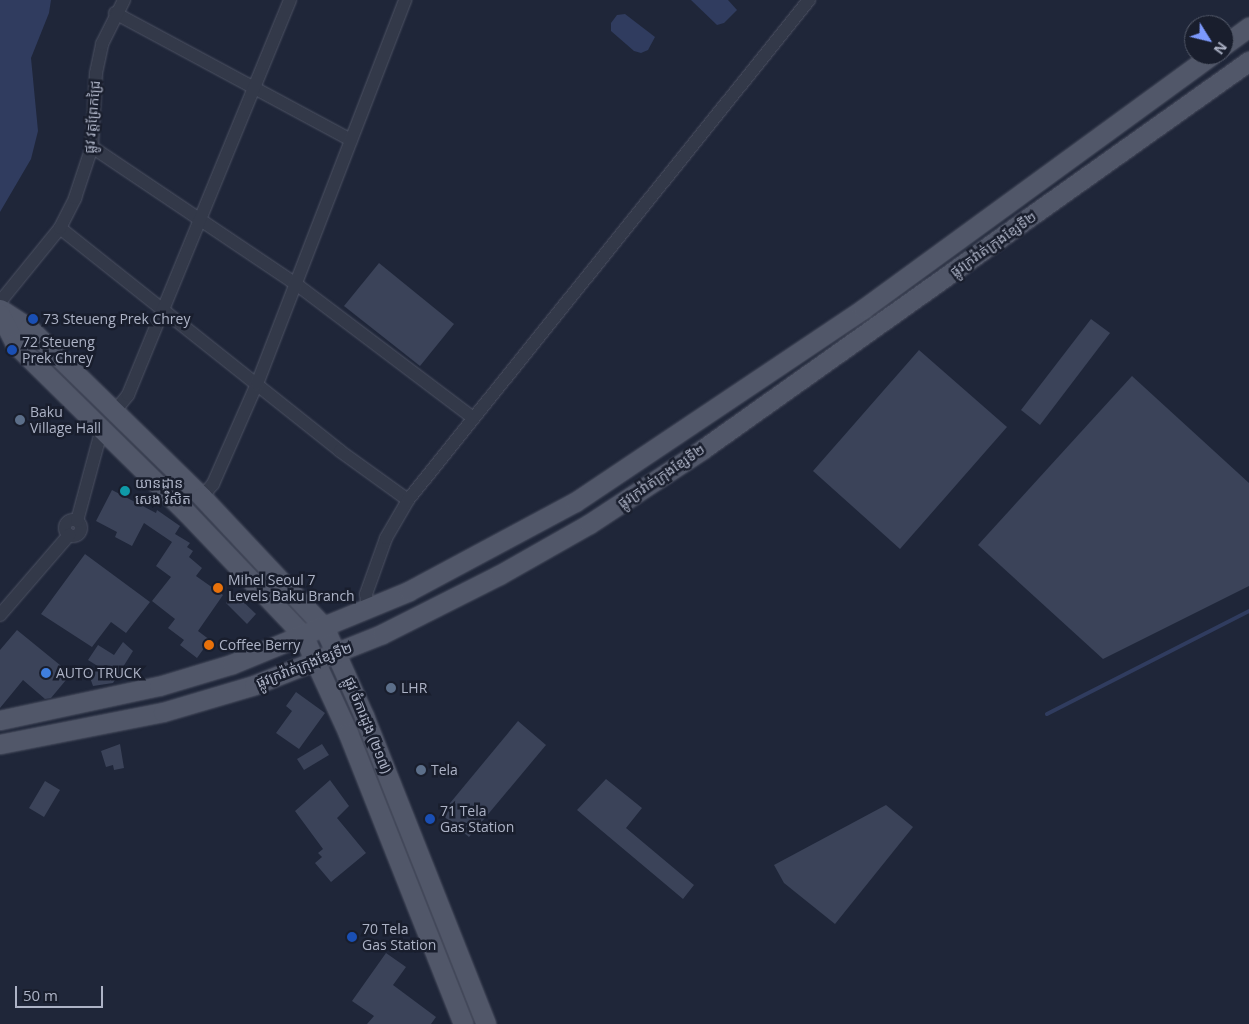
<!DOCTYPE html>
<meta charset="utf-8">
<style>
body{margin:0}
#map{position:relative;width:1249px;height:1024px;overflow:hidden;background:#1f2639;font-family:"Open Sans","Noto Sans Khmer",sans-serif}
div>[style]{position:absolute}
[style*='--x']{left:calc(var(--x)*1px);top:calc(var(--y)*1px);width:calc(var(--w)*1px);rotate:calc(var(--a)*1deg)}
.water>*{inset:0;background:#303c5f}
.stream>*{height:4px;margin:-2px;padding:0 2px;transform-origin:2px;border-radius:2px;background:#303c5f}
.building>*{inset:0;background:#3b4359}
.roads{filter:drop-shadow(0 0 1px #4e5364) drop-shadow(0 0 1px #4e5364)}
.minor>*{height:12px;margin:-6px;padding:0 6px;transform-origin:6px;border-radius:6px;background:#333949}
.minor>.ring{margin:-6px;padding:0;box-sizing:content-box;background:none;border:12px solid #333949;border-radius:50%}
.primary>*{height:19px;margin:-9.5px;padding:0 9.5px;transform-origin:9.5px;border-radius:9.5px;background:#515769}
.dots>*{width:14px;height:14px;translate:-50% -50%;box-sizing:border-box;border:2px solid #191e2d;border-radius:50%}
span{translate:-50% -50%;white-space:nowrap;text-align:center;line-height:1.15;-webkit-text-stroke:5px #191e2d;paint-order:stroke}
.street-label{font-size:14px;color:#adb3c6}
.poi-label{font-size:14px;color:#adb3c6}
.left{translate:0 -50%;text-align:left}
.north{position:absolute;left:1184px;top:15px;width:50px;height:50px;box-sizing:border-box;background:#191e2d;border:1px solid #545a6a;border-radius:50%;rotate:126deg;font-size:14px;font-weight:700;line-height:20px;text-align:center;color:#adb3c6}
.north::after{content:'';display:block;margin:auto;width:18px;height:22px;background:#7c99fc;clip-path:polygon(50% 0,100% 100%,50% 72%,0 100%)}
.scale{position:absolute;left:15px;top:986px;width:88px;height:22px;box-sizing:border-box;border:2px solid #adb3c6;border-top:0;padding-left:6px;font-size:15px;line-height:18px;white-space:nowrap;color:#adb3c6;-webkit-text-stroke:4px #191e2d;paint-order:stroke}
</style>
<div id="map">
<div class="water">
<i style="clip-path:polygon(0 0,51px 0,49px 13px,31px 58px,38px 131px,31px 159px,0 212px)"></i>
<i style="clip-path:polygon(691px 0,728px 0,737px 10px,724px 23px,717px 25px)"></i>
<i style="clip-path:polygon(625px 14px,655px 37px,648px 50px,641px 53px,634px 51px,611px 31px,611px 23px,617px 15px)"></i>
</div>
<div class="stream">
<i style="--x:1047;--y:714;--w:227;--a:-27"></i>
</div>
<div class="building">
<i style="clip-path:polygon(379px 263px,454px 324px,420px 366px,344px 306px)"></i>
<i style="clip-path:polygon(1091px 319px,1110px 333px,1040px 425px,1021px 410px)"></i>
<i style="clip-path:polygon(919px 350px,1007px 427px,900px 549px,813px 471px)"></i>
<i style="clip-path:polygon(1132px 376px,1249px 483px,1249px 586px,1103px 659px,978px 545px)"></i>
<i style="clip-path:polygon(112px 490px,156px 513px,157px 510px,180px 526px,175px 534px,190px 543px,187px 547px,193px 551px,189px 557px,202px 568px,196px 576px,223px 595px,198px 631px,210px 640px,197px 658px,180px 645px,184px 640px,168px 628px,175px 619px,152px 601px,171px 577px,156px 566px,172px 542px,144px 523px,132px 546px,115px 537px,117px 532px,96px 521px)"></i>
<i style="clip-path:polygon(85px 554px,150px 602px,126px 633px,111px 622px,92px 647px,41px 614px)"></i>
<i style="clip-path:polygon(235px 594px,256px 614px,247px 624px,226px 603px)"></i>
<i style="clip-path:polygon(17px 630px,71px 674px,51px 698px,45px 699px,23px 680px,0 708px,0 650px)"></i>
<i style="clip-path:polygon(123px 642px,133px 651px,113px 683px,93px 686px,88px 672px,104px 670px,88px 660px,98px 645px,114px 655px)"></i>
<i style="clip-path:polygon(296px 692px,325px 713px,299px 749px,276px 733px,292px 711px,286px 706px)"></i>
<i style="clip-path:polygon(518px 721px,546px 745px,469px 837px,441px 814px)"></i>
<i style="clip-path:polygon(120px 744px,124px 768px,114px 770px,113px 765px,106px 767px,101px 751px)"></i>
<i style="clip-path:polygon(322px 744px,329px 755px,304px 770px,297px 759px)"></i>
<i style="clip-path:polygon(606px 779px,642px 808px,626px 828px,694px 885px,683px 899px,577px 810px)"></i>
<i style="clip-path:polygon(330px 780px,349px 806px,337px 818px,366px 853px,331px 882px,315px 863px,322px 857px,318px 853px,323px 849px,295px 811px)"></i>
<i style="clip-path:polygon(45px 781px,60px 790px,44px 817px,29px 808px)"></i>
<i style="clip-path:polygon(886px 805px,913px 827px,835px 924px,784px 883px,774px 865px)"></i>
<i style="clip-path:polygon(386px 953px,406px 967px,393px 985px,436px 1017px,431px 1024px,367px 1024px,374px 1016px,352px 1001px)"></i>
</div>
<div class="roads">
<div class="minor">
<i style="--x:115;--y:13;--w:268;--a:28.3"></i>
<i style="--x:92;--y:147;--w:246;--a:33.9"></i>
<i style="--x:296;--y:284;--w:221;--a:37.1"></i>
<i style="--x:60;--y:228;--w:358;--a:38.5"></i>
<i style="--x:340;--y:451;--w:84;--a:35.8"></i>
<i style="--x:0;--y:302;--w:95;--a:-51"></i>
<i style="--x:60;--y:228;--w:34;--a:-63"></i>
<i style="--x:75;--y:198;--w:54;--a:-71.6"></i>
<i style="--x:92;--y:147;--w:74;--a:-86.9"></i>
<i style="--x:96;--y:73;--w:30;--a:-78"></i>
<i style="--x:102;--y:44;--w:49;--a:-63.4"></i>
<i style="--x:115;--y:411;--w:21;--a:-51"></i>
<i style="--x:128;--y:395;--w:427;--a:-67.7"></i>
<i style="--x:202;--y:497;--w:17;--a:-50"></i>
<i style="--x:213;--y:484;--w:109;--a:-66.3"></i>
<i style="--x:257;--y:384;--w:412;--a:-68.9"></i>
<i class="ring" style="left:65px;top:520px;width:4px;height:4px"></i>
<i style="--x:77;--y:521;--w:92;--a:-74.9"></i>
<i style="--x:368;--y:610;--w:16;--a:-97"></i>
<i style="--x:366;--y:594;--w:59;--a:-70.3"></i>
<i style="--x:386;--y:538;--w:44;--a:-59.9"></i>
<i style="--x:408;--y:500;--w:641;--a:-51.27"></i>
<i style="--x:0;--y:615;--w:106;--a:-49.2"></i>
</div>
<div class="primary">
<i style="--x:1224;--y:45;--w:31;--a:-36"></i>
<i style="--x:0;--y:309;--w:35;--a:33"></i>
<i style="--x:29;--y:328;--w:242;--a:44.3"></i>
<i style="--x:202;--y:497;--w:178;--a:46.8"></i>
<i style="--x:324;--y:627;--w:98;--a:65.8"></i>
<i style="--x:364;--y:716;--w:331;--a:68.4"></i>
<i style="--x:0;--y:314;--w:34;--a:63"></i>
<i style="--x:15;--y:344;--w:240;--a:44.5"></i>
<i style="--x:186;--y:512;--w:170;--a:46.4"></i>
<i style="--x:303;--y:635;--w:108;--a:65.3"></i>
<i style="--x:348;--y:733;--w:313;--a:68.4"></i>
<i style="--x:0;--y:720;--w:163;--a:-12.1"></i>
<i style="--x:159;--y:686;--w:76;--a:-16.8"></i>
<i style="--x:232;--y:664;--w:191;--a:-22.4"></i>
<i style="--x:409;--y:591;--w:188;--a:-28.2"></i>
<i style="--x:575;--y:502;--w:347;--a:-33.8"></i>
<i style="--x:863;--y:309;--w:431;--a:-36.1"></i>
<i style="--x:0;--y:744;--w:166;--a:-11.1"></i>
<i style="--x:163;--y:712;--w:95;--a:-16.5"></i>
<i style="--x:254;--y:685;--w:138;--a:-21.7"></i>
<i style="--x:382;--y:634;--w:131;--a:-26.8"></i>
<i style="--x:499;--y:575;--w:103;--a:-29.5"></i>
<i style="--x:589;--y:524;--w:136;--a:-33.3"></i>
<i style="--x:703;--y:449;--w:670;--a:-35.4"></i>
</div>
</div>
<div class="dots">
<i style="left:33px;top:319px;background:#1a4fb4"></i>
<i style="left:12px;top:350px;background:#1a4fb4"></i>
<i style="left:20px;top:420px;background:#5c6f8a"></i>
<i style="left:125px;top:491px;background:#0f9aa8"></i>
<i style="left:218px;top:588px;background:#e8710a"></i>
<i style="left:209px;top:645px;background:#e8710a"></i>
<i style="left:46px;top:673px;background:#3f7fe0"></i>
<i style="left:391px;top:688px;background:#5c6f8a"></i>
<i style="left:421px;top:770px;background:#5c6f8a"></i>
<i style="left:430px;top:819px;background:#1a4fb4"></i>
<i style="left:352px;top:937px;background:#1a4fb4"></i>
</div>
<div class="street-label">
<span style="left:92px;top:117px;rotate:-85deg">ផ្លូវ វត្តព្រែកជ្រៃ</span>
<span style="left:993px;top:244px;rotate:-35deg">ផ្លូវក្រវ៉ាត់ក្រុងខ្សែទី២</span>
<span style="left:661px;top:476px;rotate:-34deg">ផ្លូវក្រវ៉ាត់ក្រុងខ្សែទី២</span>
<span style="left:304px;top:665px;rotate:-21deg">ផ្លូវក្រវ៉ាត់ក្រុងខ្សែទី២</span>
<span style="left:368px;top:725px;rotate:68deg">ផ្លូវ ចំការដូង (២១៧)</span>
</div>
<div class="poi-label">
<span class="left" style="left:43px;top:319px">73 Steueng Prek Chrey</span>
<span class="left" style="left:22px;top:350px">72 Steueng<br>Prek Chrey</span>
<span class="left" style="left:30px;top:420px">Baku<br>Village Hall</span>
<span class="left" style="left:135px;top:491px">យានដ្ឋាន<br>សេង វិសិត</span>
<span class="left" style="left:228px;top:588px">Mihel Seoul 7<br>Levels Baku Branch</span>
<span class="left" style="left:219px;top:645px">Coffee Berry</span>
<span class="left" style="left:56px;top:673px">AUTO TRUCK</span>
<span class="left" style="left:401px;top:688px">LHR</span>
<span class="left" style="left:431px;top:770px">Tela</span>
<span class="left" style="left:440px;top:819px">71 Tela<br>Gas Station</span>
<span class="left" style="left:362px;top:937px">70 Tela<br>Gas Station</span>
</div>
<div class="north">N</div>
<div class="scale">50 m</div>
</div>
